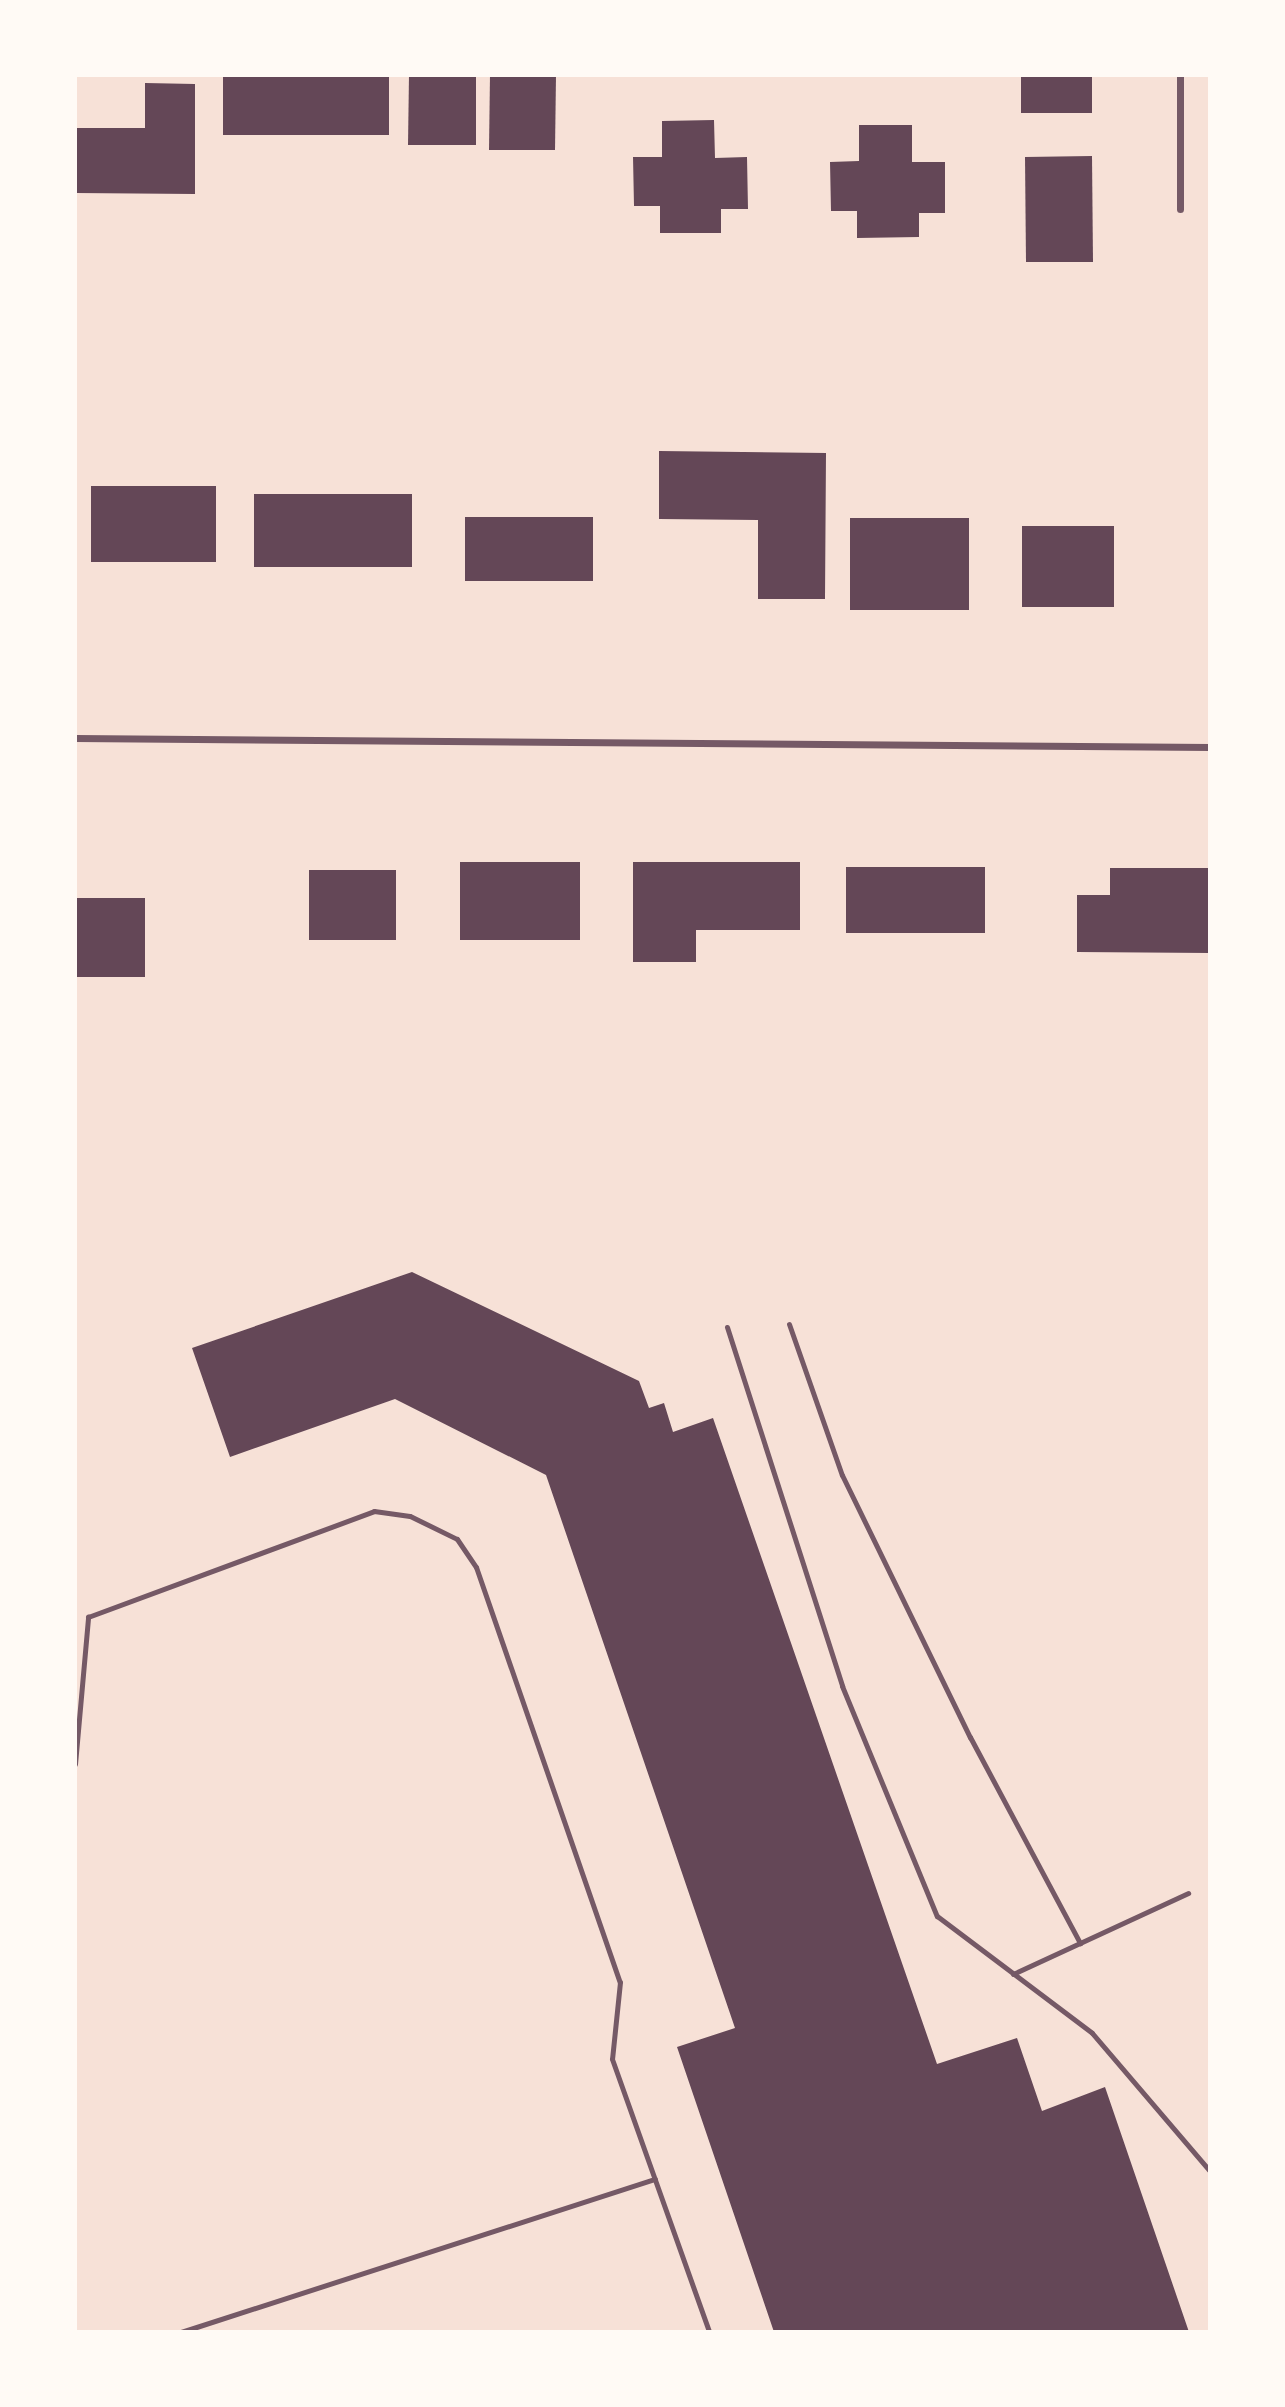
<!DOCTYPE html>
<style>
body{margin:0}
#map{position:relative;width:1285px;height:2407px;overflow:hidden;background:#f7e1d7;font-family:Spectral,serif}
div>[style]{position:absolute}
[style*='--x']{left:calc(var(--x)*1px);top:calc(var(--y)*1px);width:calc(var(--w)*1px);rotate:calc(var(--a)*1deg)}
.building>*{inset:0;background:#644757}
.service>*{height:5px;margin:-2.5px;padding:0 2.5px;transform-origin:2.5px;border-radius:2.5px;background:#755966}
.minor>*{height:7px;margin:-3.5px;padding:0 3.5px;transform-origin:3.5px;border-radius:3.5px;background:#755966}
span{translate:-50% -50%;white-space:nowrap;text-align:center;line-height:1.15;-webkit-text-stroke:7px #fffaf5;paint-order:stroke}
.frame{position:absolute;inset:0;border:77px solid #fffaf5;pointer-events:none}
</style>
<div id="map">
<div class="building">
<i style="clip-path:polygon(223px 75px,389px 75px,389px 135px,223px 135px)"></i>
<i style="clip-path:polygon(409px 75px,476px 75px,476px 145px,408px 145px)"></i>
<i style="clip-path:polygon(490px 75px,556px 75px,555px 150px,489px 150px)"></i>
<i style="clip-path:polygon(1021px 75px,1092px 75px,1092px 113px,1021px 113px)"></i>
<i style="clip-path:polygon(145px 83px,195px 84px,195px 194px,75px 193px,75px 128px,145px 128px)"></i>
<i style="clip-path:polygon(714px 120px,715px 158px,747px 157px,748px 209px,721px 209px,721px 233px,660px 233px,660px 206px,634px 206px,633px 157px,662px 157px,662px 121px)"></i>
<i style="clip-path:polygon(859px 125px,912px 125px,912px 162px,945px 162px,945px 213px,919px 213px,919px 237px,857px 238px,857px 211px,831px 211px,830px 162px,859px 161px)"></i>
<i style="clip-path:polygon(1092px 156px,1093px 262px,1026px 262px,1025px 157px)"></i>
<i style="clip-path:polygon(659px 451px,826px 453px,825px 599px,758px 599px,758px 520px,659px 519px)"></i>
<i style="clip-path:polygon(91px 486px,216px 486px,216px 562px,91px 562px)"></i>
<i style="clip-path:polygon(254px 494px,412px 494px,412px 567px,254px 567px)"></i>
<i style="clip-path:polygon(465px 517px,593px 517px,593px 581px,465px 581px)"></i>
<i style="clip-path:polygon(850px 518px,969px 518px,969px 610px,850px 610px)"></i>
<i style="clip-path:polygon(1022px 526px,1114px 526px,1114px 607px,1022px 607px)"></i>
<i style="clip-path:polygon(460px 862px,580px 862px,580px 940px,460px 940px)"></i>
<i style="clip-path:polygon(633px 862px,800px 862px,800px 930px,696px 930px,696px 962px,633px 962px)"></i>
<i style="clip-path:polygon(846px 867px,985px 867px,985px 933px,846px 933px)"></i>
<i style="clip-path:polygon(1110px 868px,1210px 868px,1210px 953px,1077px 952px,1077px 895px,1110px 895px)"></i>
<i style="clip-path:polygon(309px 870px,396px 870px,396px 940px,309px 940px)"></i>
<i style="clip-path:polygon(75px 898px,145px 898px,145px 977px,75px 977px)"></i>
<i style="clip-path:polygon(412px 1272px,639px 1381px,649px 1408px,664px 1403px,673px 1432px,713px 1418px,937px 2064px,1017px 2038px,1042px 2111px,1105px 2087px,1189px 2332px,774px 2332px,677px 2047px,735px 2028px,546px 1475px,395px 1399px,230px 1457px,192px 1348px)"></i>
</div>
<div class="service">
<i style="--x:789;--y:1324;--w:160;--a:70.7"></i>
<i style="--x:842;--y:1475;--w:292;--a:64"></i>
<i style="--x:970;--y:1737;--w:234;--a:61.9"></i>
<i style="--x:727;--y:1327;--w:377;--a:72.2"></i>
<i style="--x:842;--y:1686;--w:249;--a:67.6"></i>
<i style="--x:937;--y:1916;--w:194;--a:37"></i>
<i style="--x:1092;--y:2033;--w:182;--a:49.5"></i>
<i style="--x:75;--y:1764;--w:148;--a:-84.9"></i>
<i style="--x:88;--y:1617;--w:305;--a:-20.3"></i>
<i style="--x:374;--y:1511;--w:36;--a:8"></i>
<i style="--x:410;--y:1516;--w:52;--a:26.1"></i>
<i style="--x:457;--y:1539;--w:34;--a:56"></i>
<i style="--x:476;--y:1567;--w:439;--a:70.9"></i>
<i style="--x:620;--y:1982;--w:77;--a:95.9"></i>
<i style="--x:612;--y:2059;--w:290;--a:70.4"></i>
<i style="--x:1013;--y:1974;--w:193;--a:-24.8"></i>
<i style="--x:181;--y:2332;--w:498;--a:-17.9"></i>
</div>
<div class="minor">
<i style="--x:1180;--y:209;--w:134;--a:-90"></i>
<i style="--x:75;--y:738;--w:1135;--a:0.45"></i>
</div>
<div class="frame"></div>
</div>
